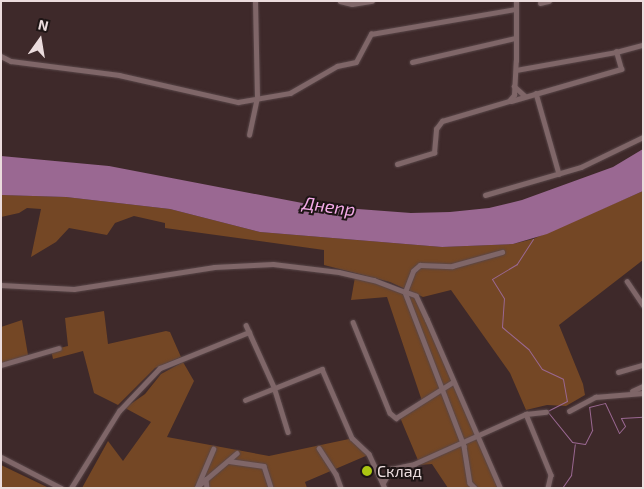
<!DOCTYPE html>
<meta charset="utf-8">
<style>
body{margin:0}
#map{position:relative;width:644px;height:489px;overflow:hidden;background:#3e292a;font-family:"Exo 2",sans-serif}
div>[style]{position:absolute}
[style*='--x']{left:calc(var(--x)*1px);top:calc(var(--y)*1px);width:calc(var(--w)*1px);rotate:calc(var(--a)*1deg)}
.green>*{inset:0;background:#744725}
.water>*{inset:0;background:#9a6892}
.stream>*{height:1px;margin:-0.5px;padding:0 0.5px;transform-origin:0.5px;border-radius:0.5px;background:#9a6892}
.roads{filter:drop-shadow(0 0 1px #584648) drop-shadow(0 0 1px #584648)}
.minor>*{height:4.5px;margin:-2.25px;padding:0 2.25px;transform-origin:2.25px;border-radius:2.25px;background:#7f6668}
.tertiary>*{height:5px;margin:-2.5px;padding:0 2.5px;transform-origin:2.5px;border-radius:2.5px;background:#7f6668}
.dots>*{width:14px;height:14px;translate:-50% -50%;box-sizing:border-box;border:2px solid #1e1515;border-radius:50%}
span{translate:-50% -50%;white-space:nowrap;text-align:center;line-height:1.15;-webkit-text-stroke:4px #1e1515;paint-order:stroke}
.poi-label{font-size:16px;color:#ebdcdd}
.left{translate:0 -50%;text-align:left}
.water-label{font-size:18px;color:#f4abe8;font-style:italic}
.frame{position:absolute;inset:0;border:2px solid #ebdcdd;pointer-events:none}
.north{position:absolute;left:15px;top:15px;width:50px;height:50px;-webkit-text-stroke:4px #1e1515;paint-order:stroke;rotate:13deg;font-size:14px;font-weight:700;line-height:20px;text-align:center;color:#ebdcdd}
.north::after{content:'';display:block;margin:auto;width:18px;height:22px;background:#ebdcdd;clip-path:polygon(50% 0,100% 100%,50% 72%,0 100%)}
</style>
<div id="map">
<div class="green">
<i style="clip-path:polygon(643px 191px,643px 260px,559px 325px,583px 384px,585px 395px,566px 406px,547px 405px,526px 410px,510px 373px,451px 290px,423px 297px,390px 282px,324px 265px,324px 250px,165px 228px,165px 223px,134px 216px,115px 223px,107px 235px,69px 228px,56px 242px,31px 257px,41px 209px,27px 208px,19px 213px,1px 217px,1px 195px,66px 197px,170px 209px,260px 232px,442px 247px,513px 244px,533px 239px)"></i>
<i style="clip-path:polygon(355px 277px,417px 297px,499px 488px,448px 488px,432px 464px,420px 465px,399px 415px,422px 401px,387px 297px,351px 300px)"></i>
<i style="clip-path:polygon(104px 311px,108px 344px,166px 331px,170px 332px,181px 357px,155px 368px,118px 405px,94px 393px,83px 351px,53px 359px,51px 350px,68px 346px,65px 318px)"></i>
<i style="clip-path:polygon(22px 320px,28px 355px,1px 364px,1px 327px)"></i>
<i style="clip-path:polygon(183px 362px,194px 381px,167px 437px,269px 456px,349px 439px,368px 455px,305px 482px,307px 488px,82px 488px,108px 441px,123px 461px,151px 422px,125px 408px,145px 394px,161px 374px)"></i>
<i style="clip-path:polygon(1px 465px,49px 488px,1px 488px)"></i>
</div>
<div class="water">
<i style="clip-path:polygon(643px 149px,643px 191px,547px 234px,513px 244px,442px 247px,260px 232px,170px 209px,66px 197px,1px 195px,1px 156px,109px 166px,318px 206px,411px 213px,450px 212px,489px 208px,522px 200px,613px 167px)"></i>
</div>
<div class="stream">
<i style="--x:533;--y:239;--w:30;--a:123"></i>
<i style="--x:517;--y:264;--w:29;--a:149"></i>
<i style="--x:492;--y:279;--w:22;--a:58"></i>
<i style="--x:504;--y:298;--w:29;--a:94"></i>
<i style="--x:502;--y:327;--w:35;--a:40"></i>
<i style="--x:529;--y:350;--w:23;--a:56"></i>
<i style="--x:542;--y:369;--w:23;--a:25"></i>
<i style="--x:563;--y:379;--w:22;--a:80"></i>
<i style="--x:567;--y:401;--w:22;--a:153"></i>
<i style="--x:547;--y:411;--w:40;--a:51"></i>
<i style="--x:572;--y:442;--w:13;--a:9"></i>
<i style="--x:585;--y:444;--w:16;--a:-63"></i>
<i style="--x:592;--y:430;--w:23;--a:-97"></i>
<i style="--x:589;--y:407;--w:16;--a:-14"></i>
<i style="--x:605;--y:403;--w:33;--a:65"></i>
<i style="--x:619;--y:433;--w:9;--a:-49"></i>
<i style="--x:625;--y:426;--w:9;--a:-117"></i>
<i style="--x:621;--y:418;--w:22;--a:-3"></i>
<i style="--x:562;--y:488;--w:16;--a:-55"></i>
<i style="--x:571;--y:475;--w:31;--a:-83"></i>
</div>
<div class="roads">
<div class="minor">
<i style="--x:340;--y:1;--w:12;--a:14"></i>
<i style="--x:352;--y:4;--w:20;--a:-9"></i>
<i style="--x:540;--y:3;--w:9;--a:-13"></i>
<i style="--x:1;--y:56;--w:11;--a:27"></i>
<i style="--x:11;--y:61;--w:109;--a:7.4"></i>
<i style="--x:119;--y:75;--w:122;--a:12.8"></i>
<i style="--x:238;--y:102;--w:53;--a:-9.8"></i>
<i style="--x:290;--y:93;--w:54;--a:-29.9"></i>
<i style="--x:337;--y:66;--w:19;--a:-12"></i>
<i style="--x:356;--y:62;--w:32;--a:-62"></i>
<i style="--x:371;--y:34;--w:147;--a:-9.8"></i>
<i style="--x:516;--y:9;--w:8;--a:-90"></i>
<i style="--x:412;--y:62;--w:106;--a:-13.1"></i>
<i style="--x:516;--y:70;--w:102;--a:-10.2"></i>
<i style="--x:514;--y:86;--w:15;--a:42"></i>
<i style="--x:536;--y:93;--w:84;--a:74.1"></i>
<i style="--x:511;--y:101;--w:115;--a:-16.2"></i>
<i style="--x:621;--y:69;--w:18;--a:-106"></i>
<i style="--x:616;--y:52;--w:28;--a:-15"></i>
<i style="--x:249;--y:135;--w:39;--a:-78"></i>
<i style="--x:257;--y:97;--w:96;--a:-91.2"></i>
<i style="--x:397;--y:164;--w:39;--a:-17"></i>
<i style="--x:434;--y:153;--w:24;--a:-85"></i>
<i style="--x:436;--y:129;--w:10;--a:-53"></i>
<i style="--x:442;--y:121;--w:70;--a:-16.6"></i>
<i style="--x:509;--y:101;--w:8;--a:-50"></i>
<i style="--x:514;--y:95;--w:34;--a:-87"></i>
<i style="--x:516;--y:61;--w:52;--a:-90"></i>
<i style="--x:485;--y:195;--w:100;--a:-16.3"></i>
<i style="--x:581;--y:167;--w:69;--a:-25.8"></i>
<i style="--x:627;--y:281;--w:29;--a:56"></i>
<i style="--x:1;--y:285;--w:73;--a:3.1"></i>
<i style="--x:74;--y:289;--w:142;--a:-8.9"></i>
<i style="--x:214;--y:267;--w:59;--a:-2.9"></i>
<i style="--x:273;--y:264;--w:66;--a:6.9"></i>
<i style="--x:339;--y:272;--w:36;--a:13"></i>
<i style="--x:374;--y:280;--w:33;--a:21"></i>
<i style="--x:405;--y:292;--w:165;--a:69"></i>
<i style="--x:464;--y:446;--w:37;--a:81"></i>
<i style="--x:470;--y:483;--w:7;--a:45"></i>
<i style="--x:353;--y:322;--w:98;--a:67.9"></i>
<i style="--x:390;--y:413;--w:8;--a:40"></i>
<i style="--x:396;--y:418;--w:67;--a:-32.3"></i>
<i style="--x:246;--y:325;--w:68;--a:65.7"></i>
<i style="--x:274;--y:387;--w:47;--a:72.7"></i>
<i style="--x:1;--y:365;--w:60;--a:-16.3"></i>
<i style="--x:618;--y:372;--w:26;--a:-16"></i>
<i style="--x:632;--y:391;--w:12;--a:-24"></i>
<i style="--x:245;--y:400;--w:83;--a:-21.9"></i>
<i style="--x:322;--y:369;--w:75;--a:66.5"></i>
<i style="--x:352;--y:438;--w:23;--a:43"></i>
<i style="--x:369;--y:454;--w:38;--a:65"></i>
<i style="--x:569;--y:411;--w:30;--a:-28"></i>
<i style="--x:595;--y:397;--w:48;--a:-4.8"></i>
<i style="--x:526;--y:414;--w:66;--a:67.7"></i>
<i style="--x:551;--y:475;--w:13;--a:103"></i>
<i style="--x:319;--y:448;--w:31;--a:57"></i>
<i style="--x:336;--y:474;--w:15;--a:70"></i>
<i style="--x:229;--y:461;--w:35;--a:8"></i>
<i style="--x:264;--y:466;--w:23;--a:72"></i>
<i style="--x:206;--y:479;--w:9;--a:84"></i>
<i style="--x:383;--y:483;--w:16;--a:-60"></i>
<i style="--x:391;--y:469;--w:24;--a:-12"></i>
<i style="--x:414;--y:464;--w:123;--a:-24.1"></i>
<i style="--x:526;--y:414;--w:20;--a:-6"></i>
<i style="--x:198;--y:485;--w:39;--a:-67"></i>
<i style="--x:197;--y:487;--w:52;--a:-40.4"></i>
<i style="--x:71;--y:488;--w:91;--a:-58.1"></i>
<i style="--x:119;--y:411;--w:59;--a:-46.4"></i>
<i style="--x:160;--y:368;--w:96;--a:-22"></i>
<i style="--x:500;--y:488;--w:183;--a:-113.5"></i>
<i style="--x:427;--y:320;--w:26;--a:-115"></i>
<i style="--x:416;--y:296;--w:12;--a:-160"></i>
<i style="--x:405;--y:292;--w:22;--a:-69"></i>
<i style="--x:413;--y:271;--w:9;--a:-41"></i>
<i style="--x:420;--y:265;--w:32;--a:2"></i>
<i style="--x:452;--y:266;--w:52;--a:-15.6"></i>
</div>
<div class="tertiary">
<i style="--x:1;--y:457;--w:68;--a:27.3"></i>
</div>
</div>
<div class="dots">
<i style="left:367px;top:471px;background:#acc612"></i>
</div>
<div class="poi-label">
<span class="left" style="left:377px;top:471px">Склад</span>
</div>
<div class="water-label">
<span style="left:329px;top:206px;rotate:8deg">Днепр</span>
</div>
<div class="frame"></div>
<div class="north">N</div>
</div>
